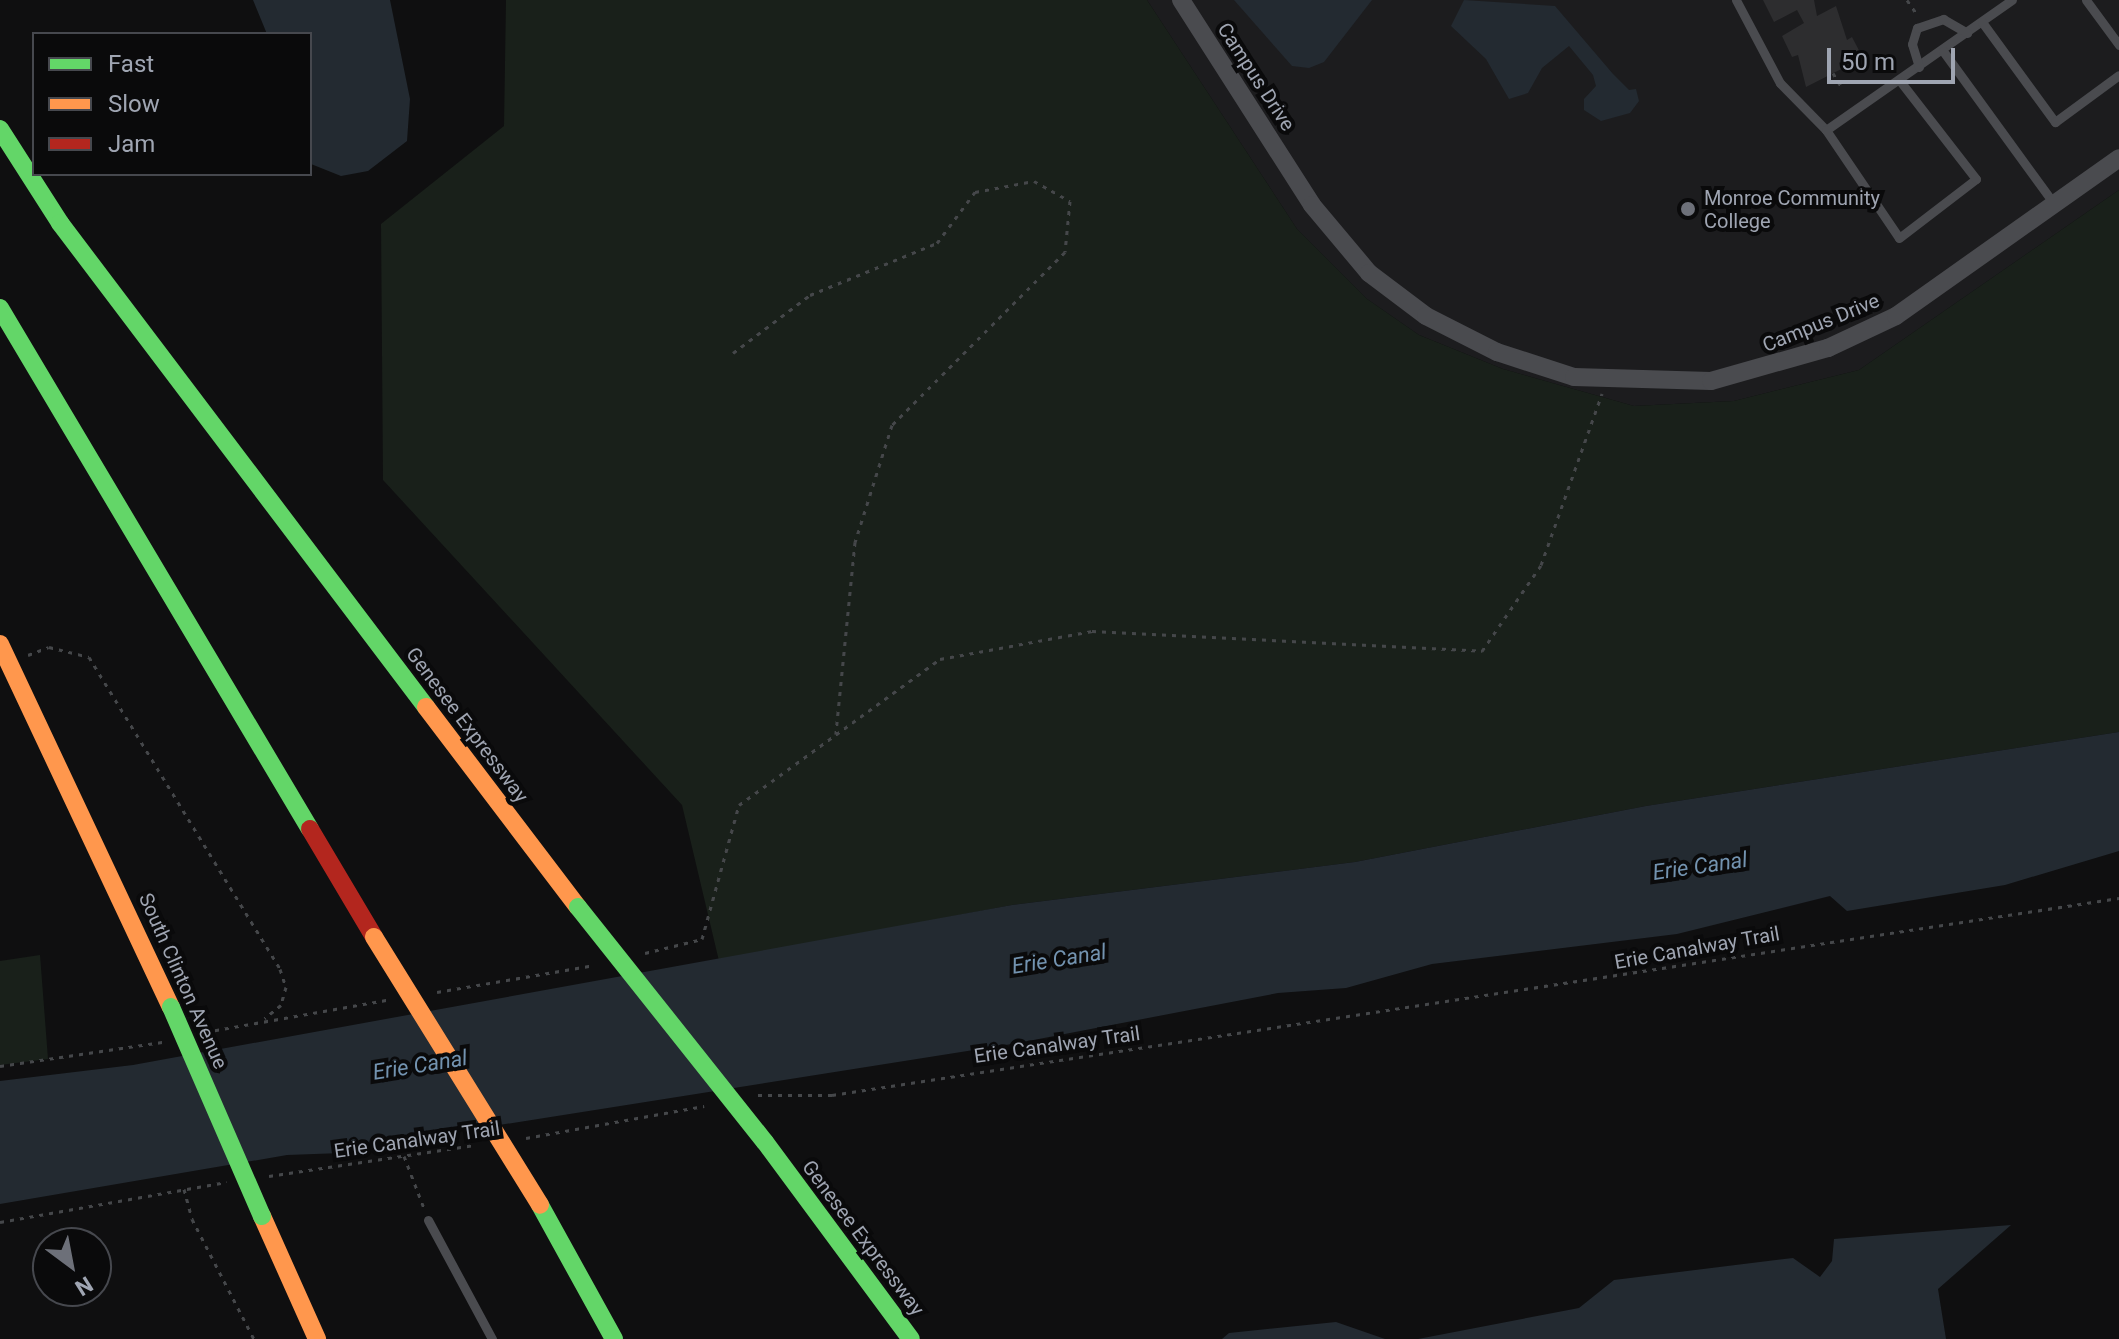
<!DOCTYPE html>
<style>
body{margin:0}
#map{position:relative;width:2119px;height:1339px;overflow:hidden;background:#0f0f10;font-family:Roboto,sans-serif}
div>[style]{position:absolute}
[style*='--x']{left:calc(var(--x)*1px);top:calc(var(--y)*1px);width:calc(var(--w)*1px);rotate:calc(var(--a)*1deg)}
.built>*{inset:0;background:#1c1c1e}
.green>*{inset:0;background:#19201a}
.water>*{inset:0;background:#232a31}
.building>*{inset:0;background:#2d2d2f}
.path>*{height:3px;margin-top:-1.5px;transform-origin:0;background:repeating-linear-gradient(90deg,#45474a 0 4px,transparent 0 10px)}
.lane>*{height:9px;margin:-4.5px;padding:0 4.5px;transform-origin:4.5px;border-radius:4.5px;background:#4a4b4f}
.street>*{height:18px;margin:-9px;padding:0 9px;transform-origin:9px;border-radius:9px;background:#4a4b4f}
.fast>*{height:18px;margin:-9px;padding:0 9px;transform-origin:9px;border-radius:9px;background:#63d668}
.slow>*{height:18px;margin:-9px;padding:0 9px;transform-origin:9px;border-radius:9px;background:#ff974d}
.jam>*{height:18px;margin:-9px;padding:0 9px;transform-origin:9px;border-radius:9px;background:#b3261e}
.fast-bridge>*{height:18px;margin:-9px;padding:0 9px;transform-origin:9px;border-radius:9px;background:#63d668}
.slow-bridge>*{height:18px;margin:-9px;padding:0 9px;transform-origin:9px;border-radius:9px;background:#ff974d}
.dots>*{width:22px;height:22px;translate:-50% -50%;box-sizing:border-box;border:4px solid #0a0a0b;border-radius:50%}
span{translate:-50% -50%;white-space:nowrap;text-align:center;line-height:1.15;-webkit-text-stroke:8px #0a0a0b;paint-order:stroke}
.street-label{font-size:20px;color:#9fa5b2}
.poi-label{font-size:20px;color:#9fa5b2}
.left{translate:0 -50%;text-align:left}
.water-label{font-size:22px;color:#7393b0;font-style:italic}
.legend{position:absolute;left:32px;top:32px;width:280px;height:144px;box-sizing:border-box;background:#0a0a0b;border:2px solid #46484e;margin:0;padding:10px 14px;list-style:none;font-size:24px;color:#9fa5b2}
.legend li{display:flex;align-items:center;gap:16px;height:40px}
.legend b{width:40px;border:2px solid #46484e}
.north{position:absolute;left:32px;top:1227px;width:80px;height:80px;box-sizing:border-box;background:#0a0a0b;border:2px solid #46484e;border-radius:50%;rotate:148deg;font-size:22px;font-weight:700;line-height:32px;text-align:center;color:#9fa5b2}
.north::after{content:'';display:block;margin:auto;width:28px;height:36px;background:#6d7079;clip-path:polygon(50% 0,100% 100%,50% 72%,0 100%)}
.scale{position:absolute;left:1827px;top:48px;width:128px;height:36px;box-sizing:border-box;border:4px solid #9fa5b2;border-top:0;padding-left:10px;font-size:24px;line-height:28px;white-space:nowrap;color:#9fa5b2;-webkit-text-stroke:6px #0a0a0b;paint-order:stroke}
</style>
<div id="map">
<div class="built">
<i style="clip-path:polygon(1147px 0,2119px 0,2119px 190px,1859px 370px,1734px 401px,1634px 406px,1503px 369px,1419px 335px,1367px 299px,1297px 229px)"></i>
</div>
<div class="green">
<i style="clip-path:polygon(506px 0,1147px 0,1297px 229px,1367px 299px,1419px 335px,1503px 369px,1634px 406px,1734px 401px,1859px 370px,2119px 190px,2119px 732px,1646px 806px,1355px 862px,1012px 905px,719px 961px,682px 805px,383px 480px,381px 224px,504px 126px)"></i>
<i style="clip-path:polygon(40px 955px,48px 1059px,0 1065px,0 961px)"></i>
</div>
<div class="water">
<i style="clip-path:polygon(253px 0,390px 0,410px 99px,407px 141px,368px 171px,341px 176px,311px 164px,310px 34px,267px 34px)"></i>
<i style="clip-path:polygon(1234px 0,1372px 0,1324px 62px,1309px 68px,1292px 66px)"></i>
<i style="clip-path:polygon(1464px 0,1555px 6px,1613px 74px,1629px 90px,1636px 89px,1639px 101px,1630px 113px,1601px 121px,1584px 110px,1584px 99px,1596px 86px,1593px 75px,1569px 46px,1542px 68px,1528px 93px,1509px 99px,1486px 59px,1451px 26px)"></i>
<i style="clip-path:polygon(2119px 732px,2119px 851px,2005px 885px,1847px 911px,1830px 896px,1677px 934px,1432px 964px,1346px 988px,1278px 993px,1018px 1043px,411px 1139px,413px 1148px,397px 1151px,287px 1155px,0 1204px,0 1081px,133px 1065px,1012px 905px,1355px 862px,1646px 806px)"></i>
<i style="clip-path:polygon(2011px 1225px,1938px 1289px,1946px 1339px,1418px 1339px,1579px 1308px,1614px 1280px,1793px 1258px,1820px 1277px,1832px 1261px,1834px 1239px)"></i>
<i style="clip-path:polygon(1336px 1322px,1385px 1339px,1222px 1339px,1229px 1333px)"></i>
</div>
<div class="building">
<i style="clip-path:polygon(1763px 0,1814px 0,1817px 16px,1836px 6px,1847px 40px,1852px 37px,1863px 58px,1806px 87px,1798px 55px,1792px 57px,1782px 36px,1804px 23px,1797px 10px,1774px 22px)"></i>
</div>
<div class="path">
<i style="--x:1907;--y:0;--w:16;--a:55"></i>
<i style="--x:1833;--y:73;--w:17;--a:59"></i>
<i style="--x:733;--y:353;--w:96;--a:-37"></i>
<i style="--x:810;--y:295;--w:137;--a:-22.3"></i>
<i style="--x:937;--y:243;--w:64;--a:-53.3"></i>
<i style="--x:975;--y:192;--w:60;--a:-10.6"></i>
<i style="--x:1034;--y:181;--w:41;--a:29.1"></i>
<i style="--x:1070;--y:201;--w:51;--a:95.6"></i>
<i style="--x:1065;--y:252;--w:245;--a:135"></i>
<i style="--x:892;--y:425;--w:123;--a:107.5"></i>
<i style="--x:855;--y:542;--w:193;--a:95.7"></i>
<i style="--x:28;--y:655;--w:22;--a:-21"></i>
<i style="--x:49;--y:647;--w:41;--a:14"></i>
<i style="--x:89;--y:657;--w:366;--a:58.5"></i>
<i style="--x:280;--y:969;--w:19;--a:72"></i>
<i style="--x:286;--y:987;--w:19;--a:106"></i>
<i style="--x:281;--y:1005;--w:21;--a:141"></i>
<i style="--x:645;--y:953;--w:59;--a:-13.8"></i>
<i style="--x:702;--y:939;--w:139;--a:-74.6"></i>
<i style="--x:739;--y:805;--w:248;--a:-36"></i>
<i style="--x:940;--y:659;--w:155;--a:-10.4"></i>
<i style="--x:1092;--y:631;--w:391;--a:2.9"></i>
<i style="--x:1482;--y:651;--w:104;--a:-55.5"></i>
<i style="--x:1541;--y:565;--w:182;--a:-70.4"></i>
<i style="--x:437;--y:992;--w:160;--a:-9.7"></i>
<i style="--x:205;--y:1032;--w:184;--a:-10"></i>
<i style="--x:0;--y:1066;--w:164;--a:-8.4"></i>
<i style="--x:758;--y:1095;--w:74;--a:0"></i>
<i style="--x:832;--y:1095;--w:1302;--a:-8.7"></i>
<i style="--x:526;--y:1138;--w:181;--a:-10.2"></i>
<i style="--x:404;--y:1156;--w:56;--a:69"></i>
<i style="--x:269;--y:1176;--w:208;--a:-8.6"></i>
<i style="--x:184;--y:1189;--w:31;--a:75"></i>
<i style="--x:192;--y:1219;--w:135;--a:62.7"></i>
<i style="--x:0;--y:1222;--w:230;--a:-10"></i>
</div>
<div class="lane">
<i style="--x:1736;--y:0;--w:94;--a:62.1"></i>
<i style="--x:1780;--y:83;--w:66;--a:45.6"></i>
<i style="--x:1826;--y:130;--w:227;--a:-35"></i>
<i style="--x:2086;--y:0;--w:56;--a:53.7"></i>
<i style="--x:1982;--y:22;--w:124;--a:53.9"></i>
<i style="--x:2055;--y:122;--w:79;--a:-36.3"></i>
<i style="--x:1943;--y:51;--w:190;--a:54"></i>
<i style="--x:1919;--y:67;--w:24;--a:-107"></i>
<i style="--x:1912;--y:44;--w:17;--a:-73"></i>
<i style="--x:1917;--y:28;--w:28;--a:-19"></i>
<i style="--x:1943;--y:19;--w:28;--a:30"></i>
<i style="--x:1826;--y:130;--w:130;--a:55.9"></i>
<i style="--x:1899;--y:238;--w:97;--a:-37.5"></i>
<i style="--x:1976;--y:179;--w:124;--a:-127.8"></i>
<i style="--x:428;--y:1220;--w:135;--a:61.7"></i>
</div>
<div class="street">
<i style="--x:1181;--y:0;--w:243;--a:57.4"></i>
<i style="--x:1312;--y:205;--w:89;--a:50"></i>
<i style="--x:1369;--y:273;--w:71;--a:37"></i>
<i style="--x:1426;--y:316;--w:80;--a:26.9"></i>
<i style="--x:1497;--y:352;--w:81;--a:18"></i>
<i style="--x:1574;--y:377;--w:137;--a:1.7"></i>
<i style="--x:1711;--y:381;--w:122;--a:-15.8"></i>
<i style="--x:1828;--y:348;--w:75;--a:-25.2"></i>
<i style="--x:1896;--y:316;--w:273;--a:-35.3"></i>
</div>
<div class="fast">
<i style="--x:0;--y:129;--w:112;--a:57.4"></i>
<i style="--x:60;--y:223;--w:607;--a:52.9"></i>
<i style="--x:0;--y:308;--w:606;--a:59.25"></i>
<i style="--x:765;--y:1142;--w:245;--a:53.5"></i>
<i style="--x:540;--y:1205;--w:153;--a:61.1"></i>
</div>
<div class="slow">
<i style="--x:0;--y:644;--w:401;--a:64.8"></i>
<i style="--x:426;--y:707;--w:251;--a:52.8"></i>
<i style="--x:262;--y:1216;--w:135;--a:65.9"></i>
</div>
<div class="jam">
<i style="--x:310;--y:829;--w:126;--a:59.3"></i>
</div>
<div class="fast-bridge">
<i style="--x:578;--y:907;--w:300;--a:51.5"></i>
<i style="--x:171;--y:1007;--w:228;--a:66.5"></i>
</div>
<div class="slow-bridge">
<i style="--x:374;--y:937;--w:315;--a:58.2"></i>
</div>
<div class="dots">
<i style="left:1688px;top:209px;background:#6d7079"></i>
</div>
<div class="street-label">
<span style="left:1256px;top:77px;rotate:57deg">Campus Drive</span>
<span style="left:1821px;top:323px;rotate:-22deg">Campus Drive</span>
<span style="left:467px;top:725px;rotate:53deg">Genesee Expressway</span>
<span style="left:1697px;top:948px;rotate:-10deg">Erie Canalway Trail</span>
<span style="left:183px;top:981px;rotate:66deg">South Clinton Avenue</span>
<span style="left:1057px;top:1045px;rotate:-8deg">Erie Canalway Trail</span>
<span style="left:417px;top:1140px;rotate:-8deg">Erie Canalway Trail</span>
<span style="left:863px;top:1238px;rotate:53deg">Genesee Expressway</span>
</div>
<div class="poi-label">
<span class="left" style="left:1704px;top:210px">Monroe Community<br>College</span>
</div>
<div class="water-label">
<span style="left:1700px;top:866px;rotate:-8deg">Erie Canal</span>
<span style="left:1059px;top:959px;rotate:-9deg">Erie Canal</span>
<span style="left:420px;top:1065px;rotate:-9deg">Erie Canal</span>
</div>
<ul class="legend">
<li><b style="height:10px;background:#63d668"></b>Fast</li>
<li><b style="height:10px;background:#ff974d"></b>Slow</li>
<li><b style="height:10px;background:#b3261e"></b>Jam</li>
</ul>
<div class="north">N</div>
<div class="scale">50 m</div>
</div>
